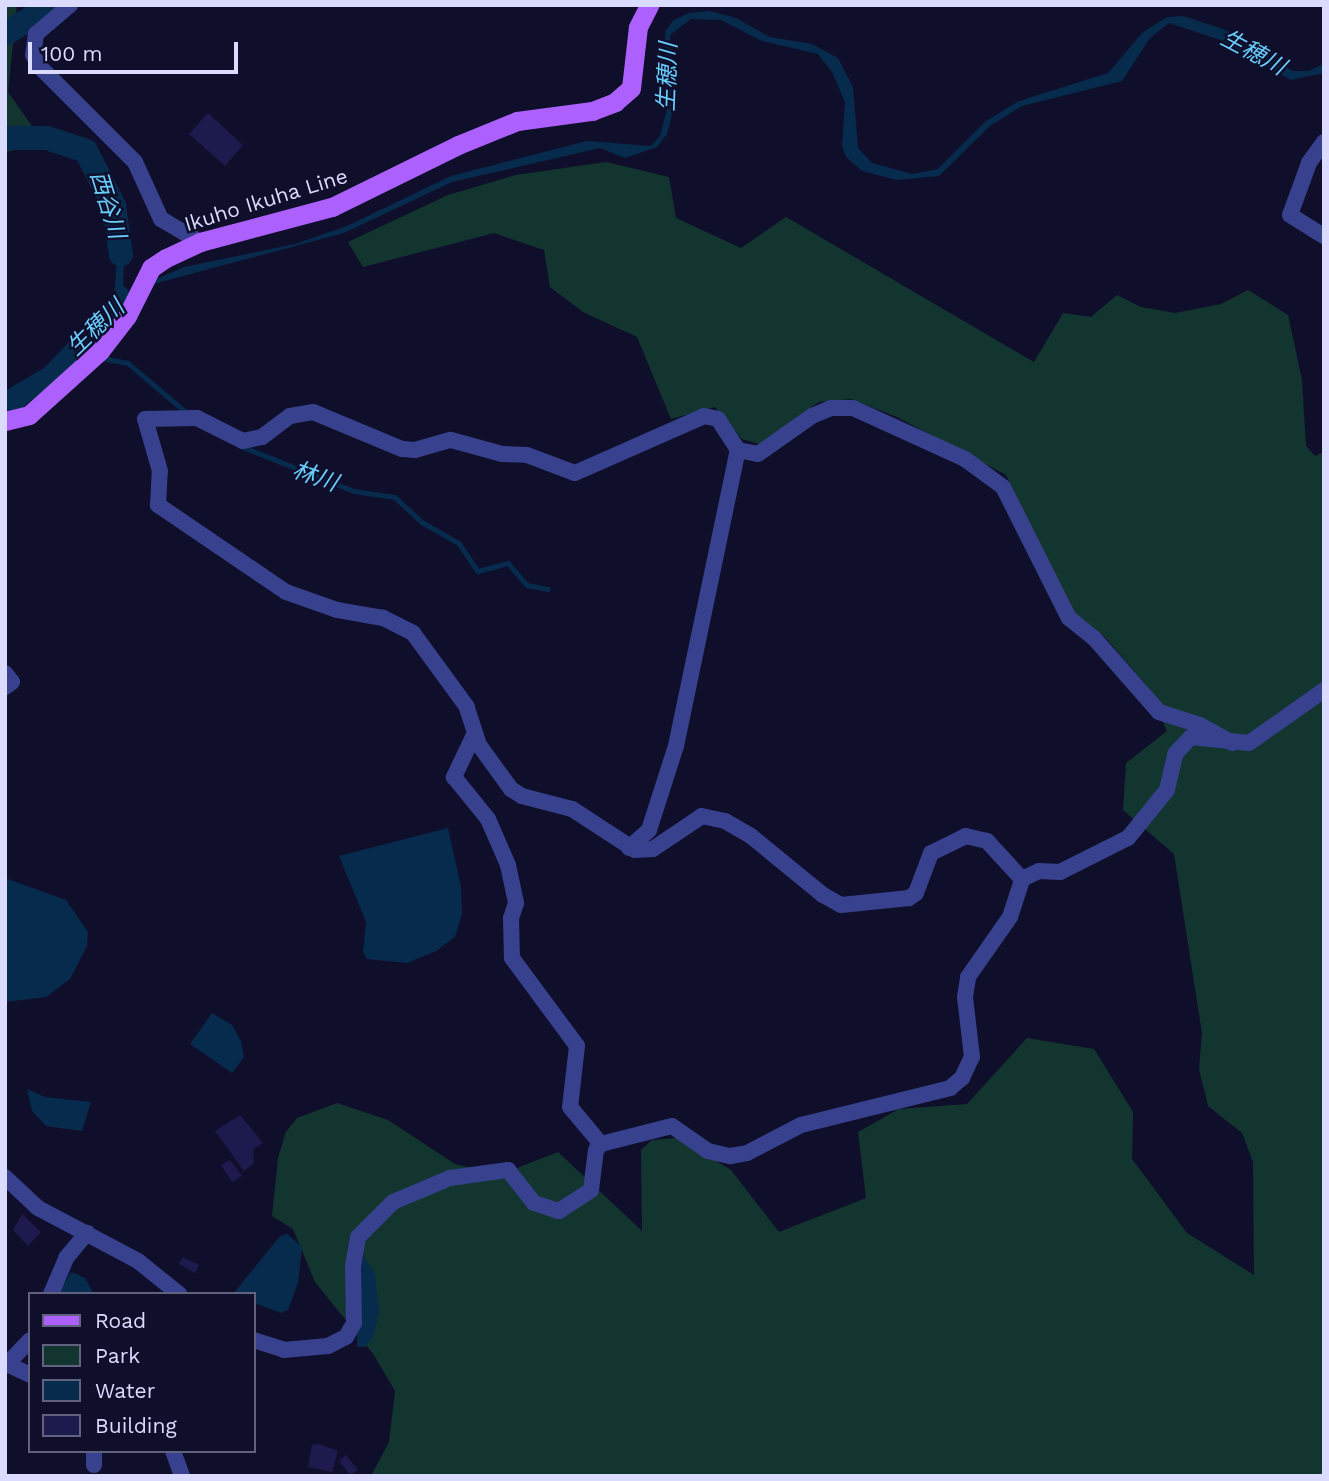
<!DOCTYPE html>
<meta charset="utf-8">
<style>
body{margin:0}
#map{position:relative;width:1329px;height:1481px;overflow:hidden;background:#100f2b;font-family:"Work Sans","Noto Sans JP",sans-serif}
div>[style]{position:absolute}
[style*='--x']{left:calc(var(--x)*1px);top:calc(var(--y)*1px);width:calc(var(--w)*1px);rotate:calc(var(--a)*1deg)}
.green>*{inset:0;background:#12362f}
.water>*{inset:0;background:#072b4d}
.stream>*{height:4.5px;margin:-2.25px;padding:0 2.25px;transform-origin:2.25px;border-radius:2.25px;background:#072b4d}
.river>*{height:24px;margin:-12px;padding:0 12px;transform-origin:12px;border-radius:12px;background:#072b4d}
.building>*{inset:0;background:#1d1a4e}
.minor>*{height:16px;margin:-8px;padding:0 8px;transform-origin:8px;border-radius:8px;background:#37418d}
.major>*{height:19px;margin:-9.5px;padding:0 9.5px;transform-origin:9.5px;border-radius:9.5px;background:#ac61ff}
span{translate:-50% -50%;white-space:nowrap;text-align:center;line-height:1.15;-webkit-text-stroke:5px #100f2b;paint-order:stroke}
.street-label{font-size:21px;color:#dadbff}
.water-label{font-size:23px;color:#68cfff;font-style:italic}
.frame{position:absolute;inset:0;border:7px solid #dadbff;pointer-events:none}
.legend{position:absolute;left:28px;top:1292px;width:228px;height:161px;box-sizing:border-box;background:#100f2b;border:2px solid #616180;margin:0;padding:9px 12px;list-style:none;font-size:21px;color:#dadbff}
.legend li{display:flex;align-items:center;gap:14px;height:35px}
.legend b{width:35px;border:2px solid #616180}
.scale{position:absolute;left:28px;top:42px;width:210px;height:32px;box-sizing:border-box;border:4px solid #dadbff;border-top:0;padding-left:9px;font-size:21px;line-height:24px;white-space:nowrap;color:#dadbff;-webkit-text-stroke:5px #100f2b;paint-order:stroke}
</style>
<div id="map">
<div class="green">
<i style="clip-path:polygon(5px 5px,17px 5px,8px 92px,36px 132px,21px 149px,5px 152px)"></i>
<i style="clip-path:polygon(606px 162px,669px 177px,676px 218px,741px 248px,786px 217px,1034px 362px,1063px 313px,1091px 317px,1117px 295px,1141px 307px,1175px 313px,1221px 304px,1248px 290px,1288px 315px,1302px 380px,1306px 446px,1315px 456px,1324px 452px,1324px 1476px,371px 1476px,389px 1442px,395px 1391px,374px 1355px,315px 1282px,293px 1229px,272px 1216px,278px 1158px,286px 1132px,297px 1118px,337px 1103px,388px 1120px,455px 1164px,488px 1172px,507px 1172px,558px 1152px,642px 1231px,641px 1150px,652px 1140px,678px 1138px,731px 1170px,779px 1232px,866px 1198px,858px 1132px,899px 1109px,967px 1104px,1027px 1038px,1094px 1049px,1133px 1112px,1132px 1159px,1187px 1233px,1254px 1275px,1253px 1162px,1242px 1133px,1208px 1106px,1199px 1069px,1202px 1033px,1174px 854px,1123px 810px,1126px 763px,1167px 731px,1146px 685px,1105px 637px,1071px 611px,1006px 475px,897px 417px,851px 399px,819px 402px,759px 444px,742px 439px,715px 407px,671px 419px,637px 337px,583px 312px,550px 287px,544px 250px,494px 233px,363px 267px,348px 242px,448px 195px,516px 175px)"></i>
</div>
<div class="water">
<i style="clip-path:polygon(710px 11px,736px 18px,770px 37px,812px 44px,838px 58px,853px 87px,858px 148px,872px 163px,912px 174px,938px 169px,986px 121px,1019px 101px,1108px 73px,1142px 33px,1167px 17px,1183px 16px,1226px 30px,1293px 71px,1308px 71px,1324px 64px,1324px 73px,1291px 80px,1223px 41px,1169px 23px,1150px 38px,1122px 81px,1022px 106px,990px 126px,939px 176px,897px 180px,862px 171px,846px 157px,842px 145px,845px 102px,832px 72px,818px 54px,762px 41px,721px 20px,691px 19px,670px 35px,674px 106px,667px 134px,657px 147px,625px 158px,600px 148px,452px 182px,344px 233px,157px 283px,129px 298px,73px 366px,22px 408px,5px 413px,5px 391px,44px 368px,114px 295px,118px 249px,115px 223px,119px 222px,125px 241px,123px 285px,129px 291px,184px 267px,295px 244px,347px 226px,451px 176px,587px 141px,651px 146px,660px 136px,668px 105px,665px 31px,674px 20px,689px 13px)"></i>
<i style="clip-path:polygon(448px 828px,461px 887px,462px 914px,455px 937px,436px 951px,407px 963px,367px 959px,363px 952px,366px 922px,339px 856px)"></i>
<i style="clip-path:polygon(5px 878px,66px 900px,88px 932px,87px 946px,70px 979px,46px 997px,5px 1002px)"></i>
<i style="clip-path:polygon(212px 1013px,232px 1025px,241px 1041px,244px 1057px,232px 1073px,190px 1044px)"></i>
<i style="clip-path:polygon(27px 1089px,45px 1097px,91px 1102px,82px 1131px,46px 1126px,32px 1111px)"></i>
<i style="clip-path:polygon(287px 1234px,302px 1247px,298px 1283px,288px 1310px,281px 1313px,254px 1303px,254px 1294px,233px 1294px,280px 1236px)"></i>
<i style="clip-path:polygon(362px 1253px,375px 1274px,379px 1312px,373px 1337px,365px 1347px,357px 1347px,358px 1259px)"></i>
<i style="clip-path:polygon(71px 1272px,85px 1278px,94px 1294px,58px 1294px)"></i>
</div>
<div class="stream">
<i style="--x:102;--y:358;--w:26;--a:11"></i>
<i style="--x:128;--y:363;--w:76;--a:40.2"></i>
<i style="--x:243;--y:447;--w:119;--a:21.6"></i>
<i style="--x:354;--y:491;--w:41;--a:8.3"></i>
<i style="--x:395;--y:497;--w:37;--a:43"></i>
<i style="--x:422;--y:522;--w:43;--a:29.6"></i>
<i style="--x:459;--y:543;--w:34;--a:56"></i>
<i style="--x:478;--y:571;--w:31;--a:-15"></i>
<i style="--x:508;--y:563;--w:29;--a:49"></i>
<i style="--x:527;--y:585;--w:21;--a:11"></i>
</div>
<div class="river">
<i style="--x:5;--y:34;--w:55;--a:-31.7"></i>
<i style="--x:5;--y:138;--w:42;--a:0"></i>
<i style="--x:47;--y:138;--w:41;--a:18.4"></i>
<i style="--x:86;--y:151;--w:62;--a:63"></i>
<i style="--x:114;--y:206;--w:49;--a:81.9"></i>
</div>
<div class="building">
<i style="clip-path:polygon(208px 113px,243px 145px,225px 166px,189px 134px)"></i>
<i style="clip-path:polygon(240px 1115px,263px 1143px,253px 1149px,254px 1163px,244px 1171px,215px 1131px)"></i>
<i style="clip-path:polygon(230px 1160px,242px 1176px,232px 1182px,221px 1165px)"></i>
<i style="clip-path:polygon(22px 1214px,41px 1232px,28px 1246px,13px 1230px)"></i>
<i style="clip-path:polygon(183px 1257px,199px 1265px,195px 1273px,179px 1264px)"></i>
<i style="clip-path:polygon(319px 1444px,338px 1451px,332px 1472px,308px 1467px,312px 1445px)"></i>
<i style="clip-path:polygon(346px 1455px,358px 1470px,350px 1475px,339px 1461px)"></i>
</div>
<div class="minor">
<i style="--x:70;--y:5;--w:45;--a:139.5"></i>
<i style="--x:36;--y:34;--w:21;--a:98"></i>
<i style="--x:33;--y:55;--w:14;--a:60"></i>
<i style="--x:40;--y:67;--w:134;--a:45"></i>
<i style="--x:135;--y:162;--w:63;--a:65.5"></i>
<i style="--x:161;--y:219;--w:45;--a:30.5"></i>
<i style="--x:1324;--y:142;--w:26;--a:126"></i>
<i style="--x:1309;--y:163;--w:55;--a:110.1"></i>
<i style="--x:1290;--y:215;--w:40;--a:32"></i>
<i style="--x:5;--y:673;--w:11;--a:52"></i>
<i style="--x:12;--y:682;--w:9;--a:144"></i>
<i style="--x:474;--y:735;--w:47;--a:115.5"></i>
<i style="--x:454;--y:777;--w:54;--a:51"></i>
<i style="--x:488;--y:819;--w:50;--a:66.5"></i>
<i style="--x:508;--y:865;--w:39;--a:78"></i>
<i style="--x:516;--y:903;--w:16;--a:108"></i>
<i style="--x:511;--y:918;--w:40;--a:88.6"></i>
<i style="--x:512;--y:958;--w:109;--a:53.5"></i>
<i style="--x:577;--y:1046;--w:61;--a:96.5"></i>
<i style="--x:570;--y:1107;--w:48;--a:50"></i>
<i style="--x:629;--y:848;--w:27;--a:-42"></i>
<i style="--x:649;--y:830;--w:88;--a:-72.2"></i>
<i style="--x:676;--y:746;--w:302;--a:-78.2"></i>
<i style="--x:1022;--y:879;--w:52;--a:-132.6"></i>
<i style="--x:987;--y:841;--w:22;--a:-167"></i>
<i style="--x:966;--y:836;--w:39;--a:154"></i>
<i style="--x:931;--y:853;--w:43;--a:110.6"></i>
<i style="--x:916;--y:893;--w:9;--a:144"></i>
<i style="--x:909;--y:898;--w:68;--a:174.1"></i>
<i style="--x:841;--y:905;--w:21;--a:-151"></i>
<i style="--x:823;--y:895;--w:93;--a:-140.7"></i>
<i style="--x:751;--y:836;--w:30;--a:-150"></i>
<i style="--x:725;--y:821;--w:24;--a:-168"></i>
<i style="--x:702;--y:816;--w:59;--a:146"></i>
<i style="--x:653;--y:849;--w:18;--a:177"></i>
<i style="--x:635;--y:850;--w:75;--a:-146.9"></i>
<i style="--x:572;--y:809;--w:52;--a:-165.4"></i>
<i style="--x:522;--y:796;--w:13;--a:-148"></i>
<i style="--x:511;--y:789;--w:54;--a:-126"></i>
<i style="--x:479;--y:745;--w:40;--a:-108"></i>
<i style="--x:467;--y:707;--w:92;--a:-126.1"></i>
<i style="--x:413;--y:633;--w:34;--a:-153"></i>
<i style="--x:383;--y:618;--w:47;--a:-170.1"></i>
<i style="--x:337;--y:610;--w:54;--a:-160.6"></i>
<i style="--x:286;--y:592;--w:155;--a:-145.8"></i>
<i style="--x:158;--y:505;--w:34;--a:-87"></i>
<i style="--x:160;--y:471;--w:54;--a:-106.1"></i>
<i style="--x:145;--y:419;--w:52;--a:-1.1"></i>
<i style="--x:197;--y:418;--w:51;--a:26.6"></i>
<i style="--x:243;--y:441;--w:19;--a:-12"></i>
<i style="--x:262;--y:437;--w:35;--a:-37"></i>
<i style="--x:290;--y:416;--w:23;--a:-10"></i>
<i style="--x:313;--y:412;--w:96;--a:22.6"></i>
<i style="--x:402;--y:449;--w:13;--a:4"></i>
<i style="--x:415;--y:450;--w:37;--a:-16"></i>
<i style="--x:451;--y:440;--w:53;--a:15.4"></i>
<i style="--x:502;--y:454;--w:25;--a:2"></i>
<i style="--x:527;--y:455;--w:51;--a:20.6"></i>
<i style="--x:575;--y:473;--w:141;--a:-23.8"></i>
<i style="--x:704;--y:416;--w:14;--a:12"></i>
<i style="--x:718;--y:419;--w:37;--a:57"></i>
<i style="--x:738;--y:450;--w:20;--a:11"></i>
<i style="--x:758;--y:454;--w:66;--a:-35.1"></i>
<i style="--x:812;--y:416;--w:21;--a:-23"></i>
<i style="--x:831;--y:408;--w:22;--a:0"></i>
<i style="--x:853;--y:408;--w:123;--a:24.5"></i>
<i style="--x:965;--y:459;--w:47;--a:36.4"></i>
<i style="--x:1003;--y:487;--w:147;--a:63.3"></i>
<i style="--x:1069;--y:618;--w:32;--a:39"></i>
<i style="--x:1094;--y:638;--w:98;--a:48.7"></i>
<i style="--x:1159;--y:712;--w:43;--a:17.6"></i>
<i style="--x:1200;--y:725;--w:37;--a:29"></i>
<i style="--x:5;--y:1177;--w:45;--a:43.2"></i>
<i style="--x:38;--y:1208;--w:113;--a:27.9"></i>
<i style="--x:138;--y:1261;--w:53;--a:38.8"></i>
<i style="--x:51;--y:1294;--w:39;--a:-67"></i>
<i style="--x:66;--y:1258;--w:33;--a:-50"></i>
<i style="--x:254;--y:1340;--w:32;--a:18"></i>
<i style="--x:284;--y:1350;--w:44;--a:-5.2"></i>
<i style="--x:328;--y:1346;--w:20;--a:-27"></i>
<i style="--x:346;--y:1337;--w:16;--a:-60"></i>
<i style="--x:354;--y:1323;--w:57;--a:-91"></i>
<i style="--x:353;--y:1266;--w:29;--a:-80"></i>
<i style="--x:358;--y:1237;--w:49;--a:-45"></i>
<i style="--x:393;--y:1202;--w:62;--a:-22.8"></i>
<i style="--x:450;--y:1178;--w:59;--a:-7.9"></i>
<i style="--x:508;--y:1170;--w:42;--a:51.8"></i>
<i style="--x:534;--y:1203;--w:26;--a:18"></i>
<i style="--x:559;--y:1211;--w:38;--a:-33"></i>
<i style="--x:591;--y:1190;--w:40;--a:-82.9"></i>
<i style="--x:596;--y:1150;--w:8;--a:-50"></i>
<i style="--x:601;--y:1144;--w:73;--a:-14.2"></i>
<i style="--x:672;--y:1126;--w:44;--a:34.8"></i>
<i style="--x:708;--y:1151;--w:23;--a:13"></i>
<i style="--x:730;--y:1156;--w:17;--a:-10"></i>
<i style="--x:747;--y:1153;--w:61;--a:-27.4"></i>
<i style="--x:801;--y:1125;--w:154;--a:-13.9"></i>
<i style="--x:950;--y:1088;--w:16;--a:-40"></i>
<i style="--x:962;--y:1078;--w:23;--a:-65"></i>
<i style="--x:972;--y:1057;--w:60;--a:-96.7"></i>
<i style="--x:965;--y:997;--w:20;--a:-81"></i>
<i style="--x:968;--y:977;--w:73;--a:-55"></i>
<i style="--x:1010;--y:917;--w:40;--a:-72"></i>
<i style="--x:1022;--y:879;--w:19;--a:-25"></i>
<i style="--x:1039;--y:871;--w:21;--a:3"></i>
<i style="--x:1060;--y:872;--w:76;--a:-26.6"></i>
<i style="--x:1128;--y:838;--w:62;--a:-50.9"></i>
<i style="--x:1167;--y:790;--w:37;--a:-77"></i>
<i style="--x:1175;--y:754;--w:23;--a:-47"></i>
<i style="--x:1191;--y:737;--w:58;--a:5.9"></i>
<i style="--x:1249;--y:743;--w:92;--a:-35.2"></i>
<i style="--x:9;--y:1365;--w:23;--a:25"></i>
<i style="--x:5;--y:1366;--w:36;--a:-46"></i>
<i style="--x:173;--y:1451;--w:27;--a:70"></i>
<i style="--x:94;--y:1465;--w:14;--a:-90"></i>
</div>
<div class="major">
<i style="--x:5;--y:421;--w:25;--a:-14"></i>
<i style="--x:29;--y:415;--w:96;--a:-42"></i>
<i style="--x:100;--y:351;--w:44;--a:-52.4"></i>
<i style="--x:127;--y:316;--w:54;--a:-63.4"></i>
<i style="--x:151;--y:268;--w:18;--a:-34"></i>
<i style="--x:166;--y:258;--w:38;--a:-25"></i>
<i style="--x:200;--y:242;--w:137;--a:-14.9"></i>
<i style="--x:332;--y:207;--w:140;--a:-26.2"></i>
<i style="--x:458;--y:145;--w:64;--a:-22.1"></i>
<i style="--x:517;--y:121;--w:76;--a:-7.6"></i>
<i style="--x:592;--y:111;--w:25;--a:-21"></i>
<i style="--x:615;--y:102;--w:21;--a:-41"></i>
<i style="--x:631;--y:88;--w:61;--a:-83.5"></i>
<i style="--x:638;--y:27;--w:25;--a:-63"></i>
</div>
<div class="street-label">
<span style="left:266px;top:200px;rotate:-17deg">Ikuho Ikuha Line</span>
</div>
<div class="water-label">
<span style="left:1253px;top:53px;rotate:28deg">生穂川</span>
<span style="left:668px;top:77px;rotate:-88deg">生穂川</span>
<span style="left:107px;top:205px;rotate:73deg">西谷川</span>
<span style="left:96px;top:328px;rotate:-44deg">生穂川</span>
<span style="left:315px;top:477px;rotate:19deg">林川</span>
</div>
<div class="frame"></div>
<ul class="legend">
<li><b style="height:9px;background:#ac61ff"></b>Road</li>
<li><b style="height:19px;background:#12362f"></b>Park</li>
<li><b style="height:19px;background:#072b4d"></b>Water</li>
<li><b style="height:19px;background:#1d1a4e"></b>Building</li>
</ul>
<div class="scale">100 m</div>
</div>
